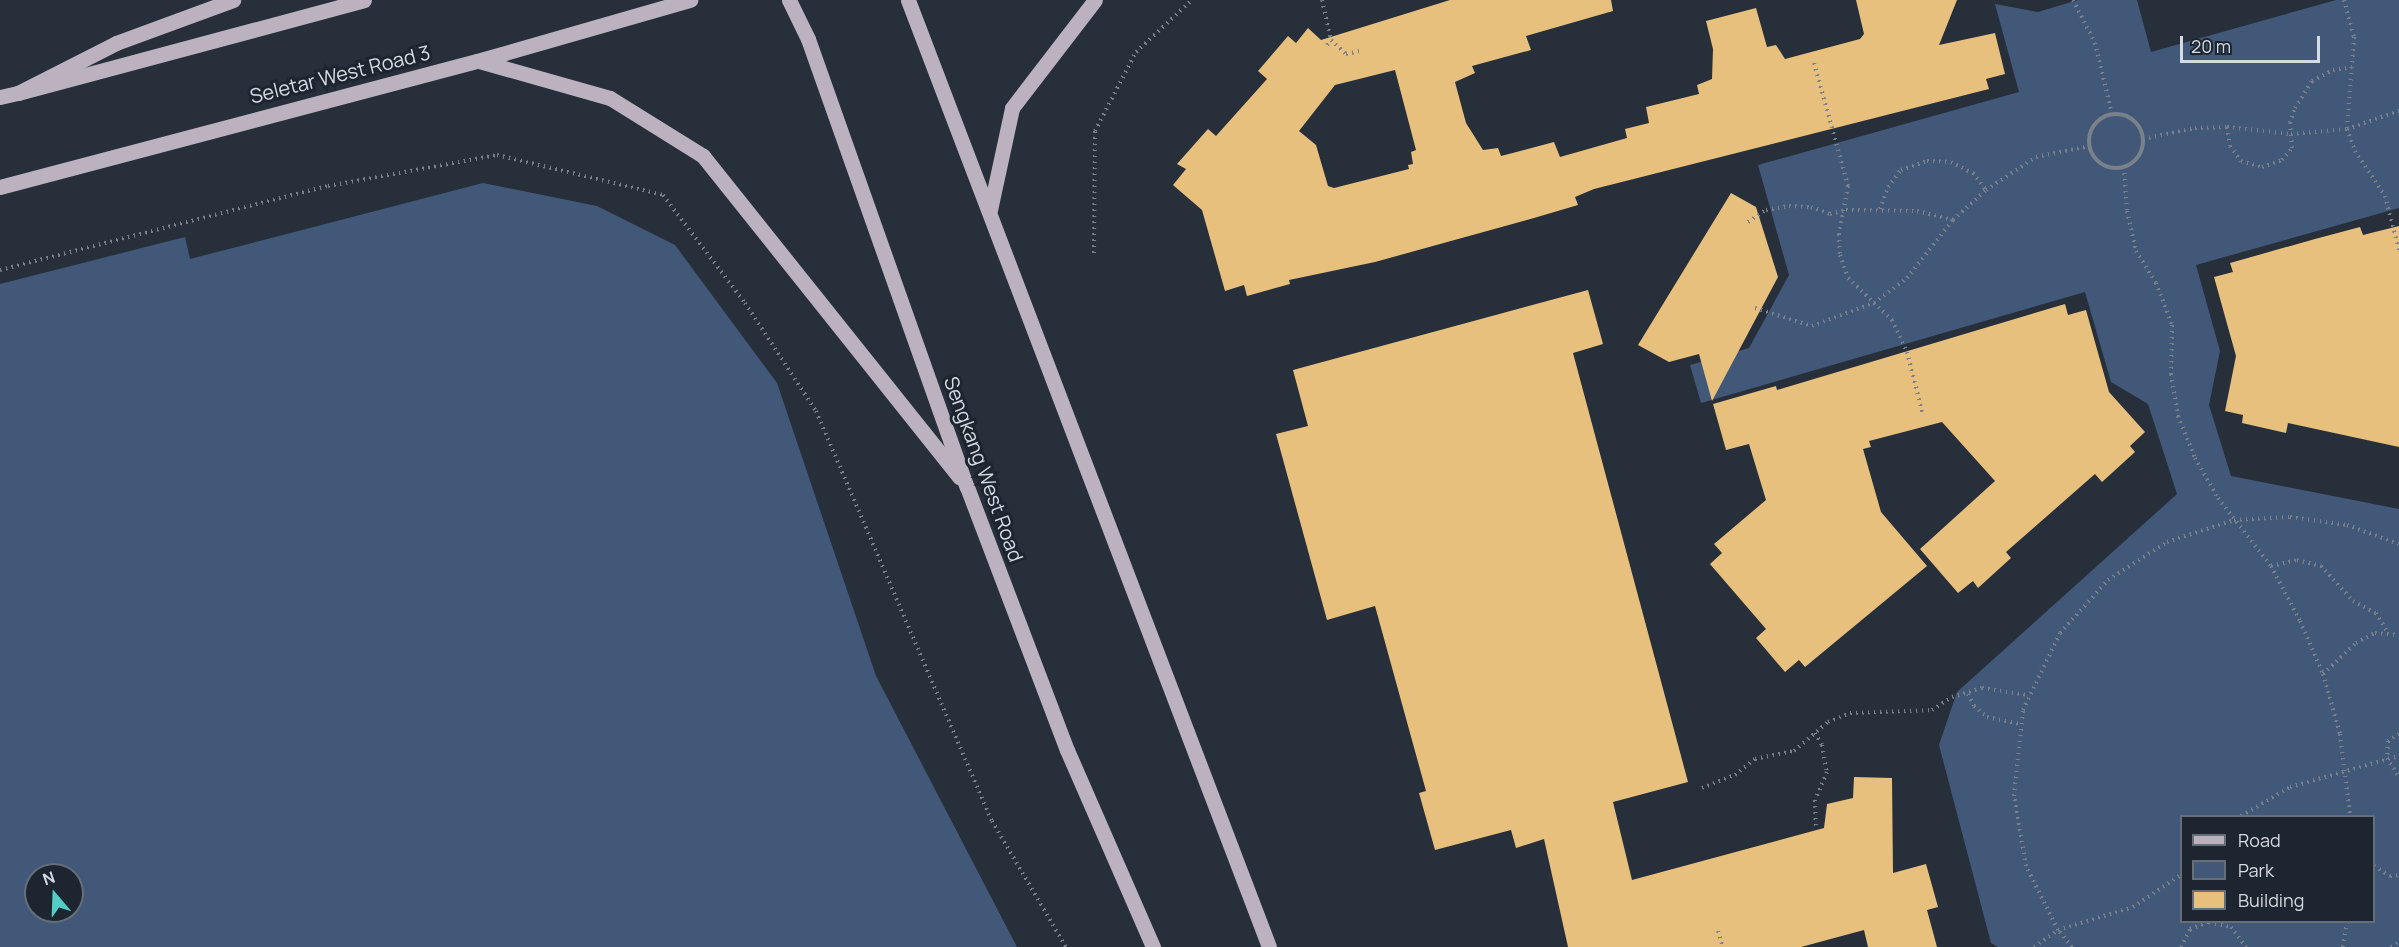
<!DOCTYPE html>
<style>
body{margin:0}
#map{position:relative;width:2399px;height:947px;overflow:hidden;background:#272f3b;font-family:Manrope,sans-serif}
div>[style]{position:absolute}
.green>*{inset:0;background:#425879}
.building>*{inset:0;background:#e8c07d}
.path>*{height:4px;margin-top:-2px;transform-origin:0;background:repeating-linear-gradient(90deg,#7a818b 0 1.5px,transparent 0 6px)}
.path>.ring{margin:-2px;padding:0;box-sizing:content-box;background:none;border:4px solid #7a818b;border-radius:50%}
.major>*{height:15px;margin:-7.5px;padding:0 7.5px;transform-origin:7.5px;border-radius:7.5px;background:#bcb2bf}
span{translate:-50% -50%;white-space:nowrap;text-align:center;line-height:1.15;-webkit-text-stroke:6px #1d2531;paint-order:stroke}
.street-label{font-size:20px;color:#d6dbe3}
.legend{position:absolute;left:2180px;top:815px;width:195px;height:108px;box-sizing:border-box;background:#1d2531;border:2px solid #676e78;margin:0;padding:8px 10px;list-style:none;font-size:18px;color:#d6dbe3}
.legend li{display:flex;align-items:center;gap:12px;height:30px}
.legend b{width:30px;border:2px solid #676e78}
.north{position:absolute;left:24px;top:863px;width:60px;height:60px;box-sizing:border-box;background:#1d2531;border:2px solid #676e78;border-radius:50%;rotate:341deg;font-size:16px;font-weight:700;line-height:24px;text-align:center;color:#d6dbe3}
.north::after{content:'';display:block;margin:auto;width:21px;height:27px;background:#54cdc7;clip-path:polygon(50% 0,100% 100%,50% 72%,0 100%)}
.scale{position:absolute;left:2180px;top:36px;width:140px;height:27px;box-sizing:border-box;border:3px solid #d6dbe3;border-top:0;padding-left:8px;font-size:18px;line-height:21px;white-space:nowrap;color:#d6dbe3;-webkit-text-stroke:4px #1d2531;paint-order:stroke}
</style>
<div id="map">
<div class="green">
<i style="clip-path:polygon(evenodd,2078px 0,2137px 0,2151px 52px,2336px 0,2399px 0,2399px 208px,2196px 265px,2220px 351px,2209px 405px,2231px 476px,2399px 509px,2399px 947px,1998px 947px,1991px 943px,1939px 745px,1957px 692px,2177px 494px,2148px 404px,2111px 382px,2085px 292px,1701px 403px,1690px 365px,1749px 348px,1789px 275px,1758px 165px,2019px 92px,1995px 4px,2038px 12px,2078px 0,2182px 816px,2374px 816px,2374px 922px,2182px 922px,2182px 816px)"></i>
<i style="clip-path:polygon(evenodd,483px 183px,597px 206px,675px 245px,777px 383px,876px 676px,1017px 947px,0 947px,0 284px,185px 237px,190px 259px,483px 183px,36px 875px,72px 875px,72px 911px,36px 911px,36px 875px)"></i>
</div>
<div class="building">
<i style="clip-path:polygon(evenodd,1450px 0,1611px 0,1613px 11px,1526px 36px,1531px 50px,1472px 66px,1475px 73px,1455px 82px,1466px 123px,1483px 150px,1498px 148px,1501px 156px,1554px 142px,1560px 157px,1627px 138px,1625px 129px,1649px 123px,1646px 107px,1699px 94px,1697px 85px,1712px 79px,1713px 49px,1706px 21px,1756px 8px,1767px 47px,1776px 45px,1785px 59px,1860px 39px,1864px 34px,1856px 0,1957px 0,1939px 45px,1995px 33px,2005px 74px,1986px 79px,1989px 89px,1594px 189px,1575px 197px,1578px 205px,1534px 218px,1375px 262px,1289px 280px,1290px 284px,1247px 296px,1244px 285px,1225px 291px,1202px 210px,1173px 185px,1186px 169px,1177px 164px,1208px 129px,1216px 136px,1267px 79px,1258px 71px,1288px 36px,1296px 43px,1308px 28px,1321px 40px,1450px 0,1395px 70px,1416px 150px,1411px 152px,1413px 164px,1408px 165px,1409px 169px,1334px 188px,1328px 186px,1316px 145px,1299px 131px,1335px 85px,1395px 70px)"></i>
<i style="clip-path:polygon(1731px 193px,1756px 207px,1778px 277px,1712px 401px,1699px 354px,1669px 362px,1638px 345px)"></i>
<i style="clip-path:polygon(2399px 226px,2399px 447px,2288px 423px,2286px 433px,2242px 423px,2243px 415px,2225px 411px,2236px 356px,2214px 277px,2233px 272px,2230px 263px,2315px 239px,2360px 227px,2363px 235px)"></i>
<i style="clip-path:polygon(1588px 290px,1603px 344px,1573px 353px,1688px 782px,1613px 802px,1632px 880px,1824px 828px,1827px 804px,1853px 798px,1854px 777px,1892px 778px,1893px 873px,1926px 864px,1938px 907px,1927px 910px,1937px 947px,1868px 947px,1864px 930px,1801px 947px,1568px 947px,1544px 839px,1516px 848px,1511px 830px,1435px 850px,1419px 793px,1426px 791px,1375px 606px,1327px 620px,1276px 434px,1308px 426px,1293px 370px)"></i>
<i style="clip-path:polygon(2065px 304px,2068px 315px,2086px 310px,2109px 392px,2145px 432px,2130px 446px,2135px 452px,2102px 482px,2095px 474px,2006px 552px,2011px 558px,1978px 588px,1973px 581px,1958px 593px,1920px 549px,1995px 481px,1942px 422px,1869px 441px,1871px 447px,1863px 449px,1881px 512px,1927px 566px,1805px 667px,1799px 660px,1785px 672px,1756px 638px,1766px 629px,1710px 564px,1722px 553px,1714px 544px,1766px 500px,1749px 444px,1726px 450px,1713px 404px,1776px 386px,1777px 390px)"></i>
</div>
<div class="path">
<i style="left:1322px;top:0;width:41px;rotate:77.3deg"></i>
<i style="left:1331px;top:40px;width:21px;rotate:43deg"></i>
<i style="left:1346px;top:54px;width:14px;rotate:-12deg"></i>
<i style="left:2073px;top:0;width:48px;rotate:62.9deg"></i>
<i style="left:2095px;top:43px;width:73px;rotate:76.5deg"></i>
<i style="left:2344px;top:0;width:38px;rotate:75deg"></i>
<i style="left:2354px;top:37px;width:92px;rotate:94.4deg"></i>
<i style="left:2347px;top:129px;width:23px;rotate:70deg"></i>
<i style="left:2355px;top:151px;width:54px;rotate:56.3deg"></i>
<i style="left:2385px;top:196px;width:56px;rotate:75.5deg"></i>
<i style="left:1327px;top:45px;width:6px;rotate:-51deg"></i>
<i style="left:1814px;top:63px;width:128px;rotate:74.5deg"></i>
<i style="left:1848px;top:186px;width:49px;rotate:100.6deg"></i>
<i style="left:1839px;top:234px;width:21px;rotate:87deg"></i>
<i style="left:1840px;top:255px;width:24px;rotate:71deg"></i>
<i style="left:1848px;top:278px;width:61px;rotate:43.7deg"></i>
<i style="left:1892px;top:320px;width:35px;rotate:65deg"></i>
<i style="left:1907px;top:352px;width:65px;rotate:75.7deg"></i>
<i class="ring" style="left:2089px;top:114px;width:50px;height:50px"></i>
<i style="left:2227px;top:127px;width:19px;rotate:81deg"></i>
<i style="left:2230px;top:146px;width:19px;rotate:54deg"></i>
<i style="left:2241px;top:161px;width:22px;rotate:16deg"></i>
<i style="left:2262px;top:167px;width:21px;rotate:-19deg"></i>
<i style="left:2282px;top:160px;width:16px;rotate:-50deg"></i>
<i style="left:2292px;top:148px;width:25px;rotate:-95deg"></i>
<i style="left:2290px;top:123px;width:16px;rotate:-72deg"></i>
<i style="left:2295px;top:108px;width:32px;rotate:-58deg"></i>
<i style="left:2312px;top:81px;width:24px;rotate:-28deg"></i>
<i style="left:2333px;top:70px;width:21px;rotate:-8deg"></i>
<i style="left:2143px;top:139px;width:53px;rotate:-11.9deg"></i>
<i style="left:2195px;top:128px;width:32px;rotate:-2deg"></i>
<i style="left:2227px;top:127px;width:64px;rotate:6.2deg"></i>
<i style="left:2291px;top:134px;width:56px;rotate:-5.1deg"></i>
<i style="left:2347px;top:129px;width:55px;rotate:-19.1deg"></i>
<i style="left:2124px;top:167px;width:44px;rotate:86.1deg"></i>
<i style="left:2127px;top:211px;width:41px;rotate:77.3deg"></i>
<i style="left:2136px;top:251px;width:38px;rotate:58deg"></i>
<i style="left:2156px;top:283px;width:45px;rotate:69.1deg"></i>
<i style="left:2172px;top:325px;width:49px;rotate:91.2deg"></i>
<i style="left:2171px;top:374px;width:43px;rotate:80.5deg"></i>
<i style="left:2178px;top:416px;width:45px;rotate:68deg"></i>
<i style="left:2195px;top:458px;width:46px;rotate:60.1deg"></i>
<i style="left:2218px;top:498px;width:86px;rotate:52.1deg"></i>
<i style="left:2271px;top:566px;width:62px;rotate:62.2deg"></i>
<i style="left:2300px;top:621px;width:58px;rotate:66.5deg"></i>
<i style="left:2323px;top:674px;width:62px;rotate:74.2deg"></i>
<i style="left:2340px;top:734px;width:83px;rotate:83deg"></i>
<i style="left:1880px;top:209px;width:23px;rotate:-70deg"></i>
<i style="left:1888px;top:187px;width:21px;rotate:-53deg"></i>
<i style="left:1901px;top:170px;width:28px;rotate:-19deg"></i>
<i style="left:1927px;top:161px;width:24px;rotate:2deg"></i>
<i style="left:1951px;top:162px;width:25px;rotate:27deg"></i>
<i style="left:1973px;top:173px;width:21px;rotate:53deg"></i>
<i style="left:1748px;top:222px;width:22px;rotate:-34deg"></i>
<i style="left:1766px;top:210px;width:23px;rotate:-10deg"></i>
<i style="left:1789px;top:206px;width:22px;rotate:3deg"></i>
<i style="left:1811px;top:207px;width:20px;rotate:20deg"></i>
<i style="left:1830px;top:214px;width:16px;rotate:-14deg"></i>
<i style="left:1846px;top:210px;width:71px;rotate:0.8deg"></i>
<i style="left:1917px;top:211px;width:37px;rotate:14deg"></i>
<i style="left:1094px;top:253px;width:122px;rotate:-89.5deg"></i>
<i style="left:1095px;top:131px;width:89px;rotate:-62.6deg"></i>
<i style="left:1136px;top:52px;width:76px;rotate:-42.9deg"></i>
<i style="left:0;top:270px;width:339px;rotate:-14.4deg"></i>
<i style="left:328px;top:186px;width:172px;rotate:-10.4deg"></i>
<i style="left:497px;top:155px;width:171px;rotate:13.5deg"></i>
<i style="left:663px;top:195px;width:136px;rotate:52.8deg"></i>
<i style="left:745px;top:303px;width:129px;rotate:56.7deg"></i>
<i style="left:816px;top:411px;width:446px;rotate:66.8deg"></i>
<i style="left:992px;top:821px;width:146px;rotate:59.6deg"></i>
<i style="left:1755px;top:308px;width:60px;rotate:17.5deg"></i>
<i style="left:1812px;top:326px;width:66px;rotate:-20.4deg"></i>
<i style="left:1874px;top:303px;width:41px;rotate:-37.1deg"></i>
<i style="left:1907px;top:278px;width:74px;rotate:-51.6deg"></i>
<i style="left:1953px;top:220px;width:45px;rotate:-42.3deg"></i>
<i style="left:1986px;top:190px;width:60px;rotate:-33.4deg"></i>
<i style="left:2036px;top:157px;width:55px;rotate:-11.5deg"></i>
<i style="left:2271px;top:566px;width:27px;rotate:-13deg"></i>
<i style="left:2297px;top:560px;width:25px;rotate:14deg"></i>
<i style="left:2321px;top:566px;width:47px;rotate:47.6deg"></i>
<i style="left:2353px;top:601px;width:26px;rotate:28deg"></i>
<i style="left:2376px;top:613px;width:21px;rotate:59deg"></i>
<i style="left:2323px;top:674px;width:45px;rotate:-43.2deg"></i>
<i style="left:2356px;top:643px;width:21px;rotate:-28deg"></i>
<i style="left:2375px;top:633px;width:24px;rotate:5deg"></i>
<i style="left:1968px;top:694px;width:13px;rotate:63deg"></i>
<i style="left:1974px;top:706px;width:17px;rotate:40deg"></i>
<i style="left:1987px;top:717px;width:33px;rotate:12deg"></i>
<i style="left:1815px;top:733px;width:14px;rotate:60deg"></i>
<i style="left:1822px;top:745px;width:27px;rotate:80deg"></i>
<i style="left:1827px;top:772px;width:30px;rotate:113deg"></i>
<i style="left:1815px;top:800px;width:30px;rotate:88deg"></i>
<i style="left:2399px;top:734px;width:13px;rotate:148deg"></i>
<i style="left:2388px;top:741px;width:17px;rotate:93deg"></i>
<i style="left:2387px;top:758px;width:22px;rotate:58deg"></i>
<i style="left:1702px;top:788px;width:35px;rotate:-22deg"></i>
<i style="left:1735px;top:775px;width:26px;rotate:-39deg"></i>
<i style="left:1755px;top:759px;width:40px;rotate:-12deg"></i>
<i style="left:1794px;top:751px;width:45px;rotate:-40.5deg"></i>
<i style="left:1828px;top:722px;width:24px;rotate:-22deg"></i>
<i style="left:1850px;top:713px;width:82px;rotate:-2.1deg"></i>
<i style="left:1932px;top:710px;width:24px;rotate:-33deg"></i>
<i style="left:1952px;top:697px;width:31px;rotate:-17deg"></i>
<i style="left:1982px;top:688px;width:47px;rotate:8.7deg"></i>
<i style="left:2241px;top:816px;width:57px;rotate:-30.6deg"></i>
<i style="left:2290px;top:787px;width:113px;rotate:-15.9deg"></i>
<i style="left:2374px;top:866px;width:19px;rotate:32deg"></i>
<i style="left:2390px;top:876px;width:9px;rotate:-6deg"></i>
<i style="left:1718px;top:931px;width:17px;rotate:73deg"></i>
<i style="left:2034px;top:947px;width:29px;rotate:-35deg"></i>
<i style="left:2058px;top:930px;width:78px;rotate:-17deg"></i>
<i style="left:2133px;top:907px;width:59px;rotate:-34deg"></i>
<i style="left:2072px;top:947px;width:22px;rotate:-129deg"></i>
<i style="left:2058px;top:930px;width:72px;rotate:-116.6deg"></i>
<i style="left:2026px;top:866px;width:71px;rotate:-99.7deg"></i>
<i style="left:2014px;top:796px;width:86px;rotate:-84deg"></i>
<i style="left:2023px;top:710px;width:85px;rotate:-64.3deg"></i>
<i style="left:2060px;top:633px;width:72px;rotate:-47.8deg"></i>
<i style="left:2108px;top:580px;width:70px;rotate:-32.8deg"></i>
<i style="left:2167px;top:542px;width:71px;rotate:-18.2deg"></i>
<i style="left:2234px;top:520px;width:56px;rotate:-3.1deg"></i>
<i style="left:2290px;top:517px;width:58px;rotate:8deg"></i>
<i style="left:2347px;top:525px;width:55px;rotate:20.1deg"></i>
<i style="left:2181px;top:947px;width:20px;rotate:-63deg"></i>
<i style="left:2190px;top:929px;width:20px;rotate:-20deg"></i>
<i style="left:2209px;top:922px;width:23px;rotate:13deg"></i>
<i style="left:2231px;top:927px;width:25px;rotate:53deg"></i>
<i style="left:2343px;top:947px;width:25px;rotate:-81deg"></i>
<i style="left:2391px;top:947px;width:9px;rotate:-32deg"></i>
</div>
<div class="major">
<i style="left:789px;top:0;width:43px;rotate:64deg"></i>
<i style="left:808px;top:39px;width:475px;rotate:70.5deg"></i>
<i style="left:967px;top:487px;width:281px;rotate:69.2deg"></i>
<i style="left:1067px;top:750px;width:215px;rotate:66.4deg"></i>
<i style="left:908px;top:0;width:1013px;rotate:69.13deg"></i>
<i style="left:479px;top:61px;width:136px;rotate:15.8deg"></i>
<i style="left:610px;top:98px;width:110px;rotate:31.9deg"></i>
<i style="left:703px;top:156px;width:411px;rotate:51.4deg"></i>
<i style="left:18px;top:93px;width:358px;rotate:-15deg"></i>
<i style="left:0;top:97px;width:18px;rotate:-13deg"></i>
<i style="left:18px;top:93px;width:110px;rotate:-27deg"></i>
<i style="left:116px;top:43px;width:125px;rotate:-20.2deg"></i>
<i style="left:0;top:187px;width:493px;rotate:-14.8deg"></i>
<i style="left:477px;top:61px;width:222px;rotate:-16deg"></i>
<i style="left:990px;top:210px;width:104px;rotate:-77.8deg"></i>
<i style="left:1012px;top:108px;width:136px;rotate:-52.5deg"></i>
</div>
<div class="street-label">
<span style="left:340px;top:74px;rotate:-14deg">Seletar West Road 3</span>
<span style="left:984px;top:469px;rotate:70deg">Sengkang West Road</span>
</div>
<ul class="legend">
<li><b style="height:8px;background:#bcb2bf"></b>Road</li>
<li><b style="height:16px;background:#425879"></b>Park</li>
<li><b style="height:16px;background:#e8c07d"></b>Building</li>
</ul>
<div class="north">N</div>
<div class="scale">20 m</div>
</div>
